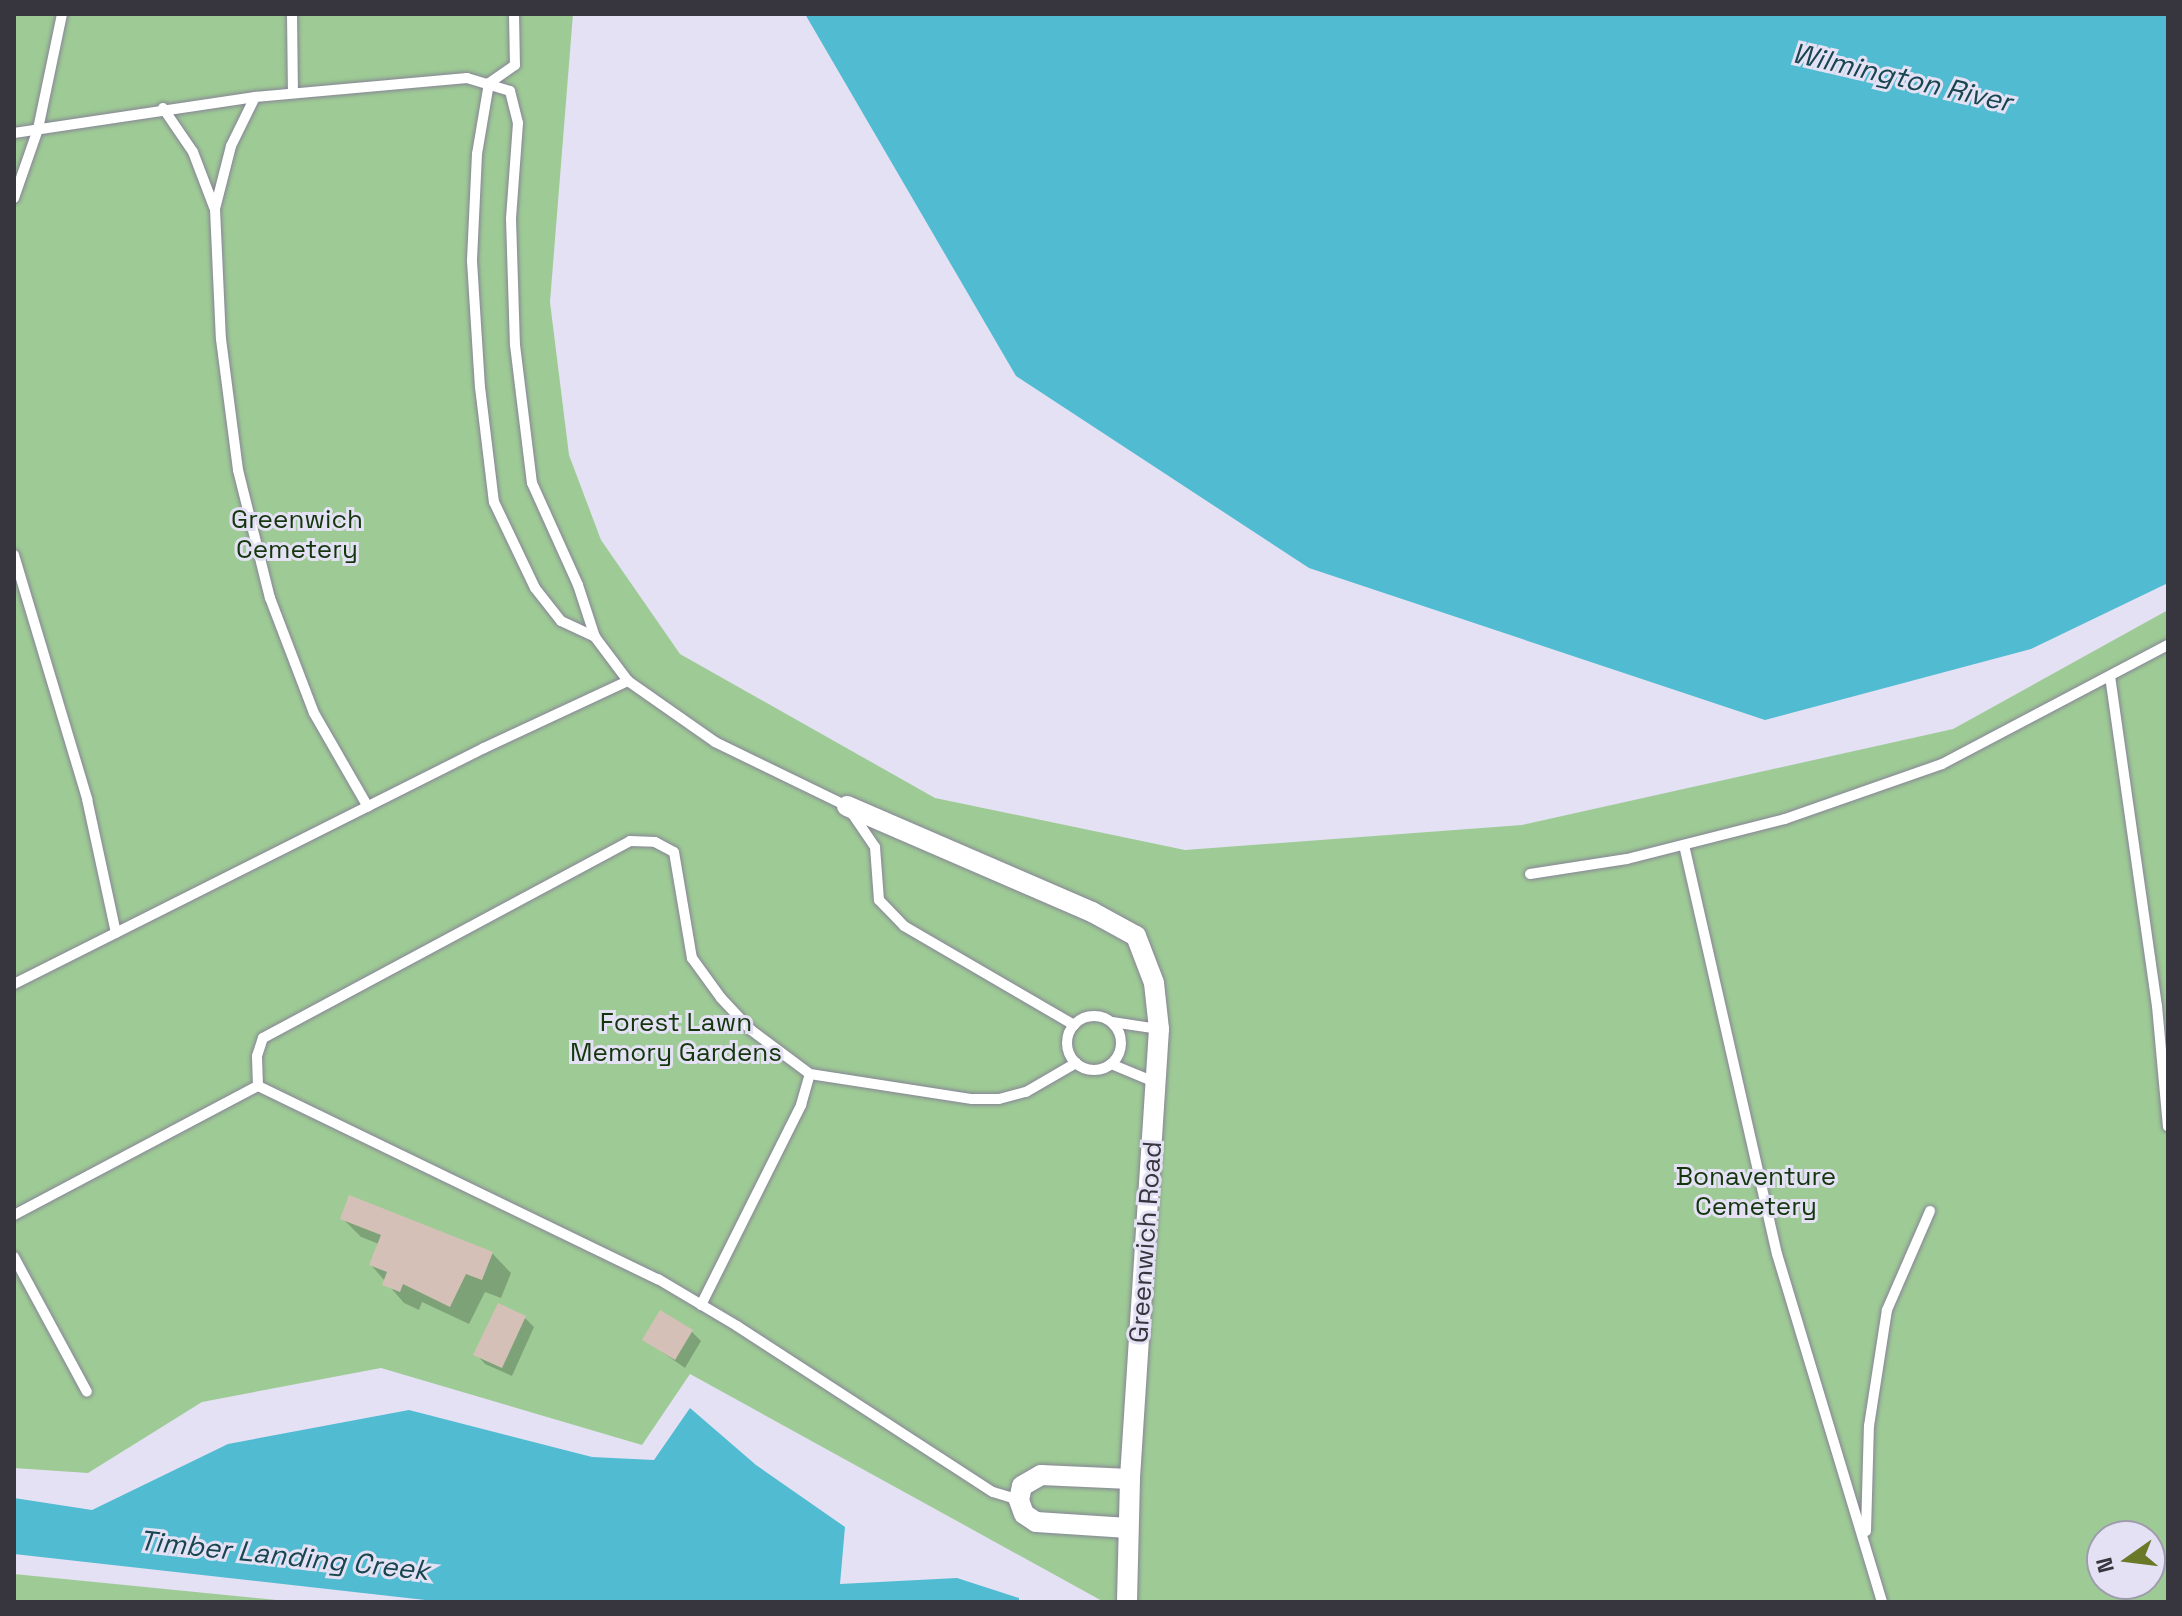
<!DOCTYPE html>
<style>
body{margin:0}
#map{position:relative;width:2182px;height:1616px;overflow:hidden;background:#e4e1f5;font-family:"Space Grotesk",sans-serif}
div>[style]{position:absolute}
.green>*{inset:0;background:#9ecb95}
.water>*{inset:0;background:#51bbd1}
.shadow>*{inset:0;background:#0003}
.building>*{inset:0;background:#d5c0b7}
.roads{filter:drop-shadow(0 0 2px #878496) drop-shadow(0 0 2px #878496)}
.lane>*{height:10px;margin:-5px;padding:0 5px;transform-origin:5px;border-radius:5px;background:#fff}
.lane>.ring{margin:-5px;padding:0;box-sizing:content-box;background:none;border:10px solid #fff;border-radius:50%}
.street>*{height:20px;margin:-10px;padding:0 10px;transform-origin:10px;border-radius:10px;background:#fff}
span{translate:-50% -50%;white-space:nowrap;text-align:center;line-height:1.15;-webkit-text-stroke:6px #e4e1f5;paint-order:stroke}
.park-label{font-size:26px;color:#14360d}
.street-label{font-size:26px;color:#37363e}
.water-label{font-size:28px;color:#174650;font-style:italic}
.frame{position:absolute;inset:0;border:16px solid #37363e;pointer-events:none}
.north{position:absolute;left:2086px;top:1520px;width:80px;height:80px;box-sizing:border-box;background:#e4e1f5;border:2px solid #9f9dac;border-radius:50%;rotate:256deg;font-size:22px;font-weight:700;line-height:32px;text-align:center;color:#37363e}
.north::after{content:'';display:block;margin:auto;width:28px;height:36px;background:#6a7927;clip-path:polygon(50% 0,100% 100%,50% 72%,0 100%)}
</style>
<div id="map">
<div class="green">
<i style="clip-path:polygon(evenodd,14px 14px,573px 14px,550px 302px,569px 455px,601px 540px,680px 654px,935px 798px,1185px 850px,1522px 825px,1953px 729px,2168px 610px,2168px 1602px,1104px 1602px,690px 1374px,642px 1445px,381px 1368px,202px 1402px,88px 1473px,14px 1468px,14px 14px,2102px 1536px,2150px 1536px,2150px 1584px,2102px 1584px,2102px 1536px)"></i>
<i style="clip-path:polygon(14px 1574px,297px 1602px,14px 1602px)"></i>
</div>
<div class="water">
<i style="clip-path:polygon(805px 14px,2168px 14px,2168px 583px,2031px 649px,1765px 720px,1309px 568px,1016px 376px)"></i>
<i style="clip-path:polygon(690px 1408px,756px 1465px,845px 1527px,840px 1584px,957px 1578px,1019px 1598px,1019px 1602px,443px 1602px,14px 1554px,14px 1498px,92px 1510px,228px 1444px,409px 1410px,592px 1457px,654px 1460px)"></i>
</div>
<div class="shadow">
<i style="clip-path:polygon(342px 1218px,492px 1253px,511px 1273px,501px 1298px,485px 1292px,469px 1324px,422px 1302px,419px 1310px,404px 1303px,371px 1265px,379px 1244px,361px 1237px)"></i>
<i style="clip-path:polygon(525px 1318px,534px 1327px,512px 1376px,485px 1364px,476px 1354px)"></i>
<i style="clip-path:polygon(692px 1332px,701px 1341px,685px 1368px,645px 1340px)"></i>
</div>
<div class="building">
<i style="clip-path:polygon(349px 1195px,493px 1252px,482px 1280px,466px 1274px,450px 1307px,403px 1284px,400px 1292px,382px 1285px,387px 1272px,369px 1265px,381px 1235px,340px 1219px)"></i>
<i style="clip-path:polygon(498px 1303px,526px 1316px,502px 1368px,473px 1355px)"></i>
<i style="clip-path:polygon(660px 1310px,693px 1330px,675px 1360px,642px 1340px)"></i>
</div>
<div class="roads">
<div class="lane">
<i style="left:292px;top:14px;width:79px;rotate:89.3deg"></i>
<i style="left:514px;top:14px;width:51px;rotate:88.9deg"></i>
<i style="left:515px;top:65px;width:32px;rotate:145deg"></i>
<i style="left:489px;top:83px;width:72px;rotate:99.6deg"></i>
<i style="left:477px;top:154px;width:107px;rotate:92.7deg"></i>
<i style="left:472px;top:261px;width:126px;rotate:86.4deg"></i>
<i style="left:480px;top:387px;width:116px;rotate:83.1deg"></i>
<i style="left:494px;top:502px;width:95px;rotate:64.5deg"></i>
<i style="left:535px;top:588px;width:42px;rotate:51.8deg"></i>
<i style="left:561px;top:621px;width:38px;rotate:25deg"></i>
<i style="left:255px;top:97px;width:55px;rotate:116.1deg"></i>
<i style="left:231px;top:146px;width:65px;rotate:104.3deg"></i>
<i style="left:215px;top:209px;width:130px;rotate:87.4deg"></i>
<i style="left:221px;top:339px;width:132px;rotate:82.6deg"></i>
<i style="left:238px;top:470px;width:132px;rotate:76deg"></i>
<i style="left:270px;top:598px;width:123px;rotate:69.1deg"></i>
<i style="left:314px;top:713px;width:108px;rotate:60.1deg"></i>
<i style="left:163px;top:108px;width:53px;rotate:55.7deg"></i>
<i style="left:193px;top:152px;width:59px;rotate:69.1deg"></i>
<i style="left:14px;top:133px;width:244px;rotate:-8.5deg"></i>
<i style="left:255px;top:97px;width:213px;rotate:-5.1deg"></i>
<i style="left:467px;top:78px;width:45px;rotate:16.8deg"></i>
<i style="left:510px;top:91px;width:33px;rotate:76deg"></i>
<i style="left:518px;top:123px;width:96px;rotate:94.2deg"></i>
<i style="left:511px;top:219px;width:126px;rotate:88.2deg"></i>
<i style="left:515px;top:345px;width:139px;rotate:83deg"></i>
<i style="left:532px;top:483px;width:112px;rotate:65.7deg"></i>
<i style="left:578px;top:585px;width:55px;rotate:71.9deg"></i>
<i style="left:595px;top:637px;width:55px;rotate:53.1deg"></i>
<i style="left:628px;top:681px;width:106px;rotate:35deg"></i>
<i style="left:715px;top:742px;width:147px;rotate:25.9deg"></i>
<i style="left:847px;top:806px;width:50px;rotate:55.7deg"></i>
<i style="left:875px;top:847px;width:53px;rotate:85.7deg"></i>
<i style="left:879px;top:900px;width:36px;rotate:46deg"></i>
<i style="left:904px;top:926px;width:197px;rotate:30.2deg"></i>
<i style="left:14px;top:198px;width:73px;rotate:-70.8deg"></i>
<i style="left:38px;top:129px;width:117px;rotate:-78.2deg"></i>
<i style="left:14px;top:555px;width:255px;rotate:73.3deg"></i>
<i style="left:87px;top:799px;width:137px;rotate:77.8deg"></i>
<i style="left:2110px;top:676px;width:333px;rotate:81.9deg"></i>
<i style="left:2157px;top:1006px;width:121px;rotate:84.8deg"></i>
<i style="left:1684px;top:845px;width:419px;rotate:77.2deg"></i>
<i style="left:1777px;top:1254px;width:363px;rotate:73.2deg"></i>
<i style="left:1530px;top:874px;width:98px;rotate:-8.8deg"></i>
<i style="left:1627px;top:859px;width:163px;rotate:-14.2deg"></i>
<i style="left:1785px;top:819px;width:166px;rotate:-19.3deg"></i>
<i style="left:1942px;top:764px;width:255px;rotate:-27.8deg"></i>
<i style="left:14px;top:984px;width:526px;rotate:-26.66deg"></i>
<i style="left:484px;top:748px;width:159px;rotate:-25deg"></i>
<i class="ring" style="left:1067px;top:1016px;width:44px;height:44px"></i>
<i style="left:1112px;top:1022px;width:48px;rotate:8.5deg"></i>
<i style="left:1111px;top:1064px;width:50px;rotate:22.4deg"></i>
<i style="left:258px;top:1086px;width:30px;rotate:-92deg"></i>
<i style="left:257px;top:1056px;width:19px;rotate:-72deg"></i>
<i style="left:263px;top:1038px;width:417px;rotate:-28.2deg"></i>
<i style="left:630px;top:841px;width:25px;rotate:2deg"></i>
<i style="left:655px;top:842px;width:21px;rotate:28deg"></i>
<i style="left:674px;top:852px;width:108px;rotate:80.4deg"></i>
<i style="left:692px;top:958px;width:49px;rotate:54.1deg"></i>
<i style="left:721px;top:998px;width:44px;rotate:46.8deg"></i>
<i style="left:751px;top:1030px;width:74px;rotate:36.7deg"></i>
<i style="left:810px;top:1074px;width:164px;rotate:8.8deg"></i>
<i style="left:972px;top:1099px;width:27px"></i>
<i style="left:999px;top:1099px;width:28px;rotate:-15deg"></i>
<i style="left:1026px;top:1092px;width:58px;rotate:-30.1deg"></i>
<i style="left:14px;top:1215px;width:276px;rotate:-27.9deg"></i>
<i style="left:258px;top:1086px;width:444px;rotate:25.8deg"></i>
<i style="left:658px;top:1279px;width:92px;rotate:30.7deg"></i>
<i style="left:737px;top:1326px;width:305px;rotate:33deg"></i>
<i style="left:993px;top:1492px;width:27px;rotate:17deg"></i>
<i style="left:14px;top:1257px;width:153px;rotate:61.6deg"></i>
<i style="left:701px;top:1305px;width:224px;rotate:-63.4deg"></i>
<i style="left:801px;top:1105px;width:32px;rotate:-74deg"></i>
<i style="left:1866px;top:1531px;width:105px;rotate:-88.4deg"></i>
<i style="left:1869px;top:1426px;width:117px;rotate:-81.2deg"></i>
<i style="left:1887px;top:1310px;width:108px;rotate:-66.5deg"></i>
</div>
<div class="street">
<i style="left:847px;top:806px;width:267px;rotate:23.4deg"></i>
<i style="left:1092px;top:912px;width:50px;rotate:28.6deg"></i>
<i style="left:1136px;top:936px;width:50px;rotate:69deg"></i>
<i style="left:1154px;top:983px;width:46px;rotate:83.8deg"></i>
<i style="left:1159px;top:1029px;width:451px;rotate:93.7deg"></i>
<i style="left:1130px;top:1479px;width:123px;rotate:91.4deg"></i>
<i style="left:1128px;top:1528px;width:92px;rotate:-176.3deg"></i>
<i style="left:1036px;top:1522px;width:14px;rotate:-146deg"></i>
<i style="left:1024px;top:1514px;width:15px;rotate:-110deg"></i>
<i style="left:1019px;top:1500px;width:14px;rotate:-78deg"></i>
<i style="left:1022px;top:1486px;width:22px;rotate:-30deg"></i>
<i style="left:1041px;top:1475px;width:89px;rotate:2.6deg"></i>
</div>
</div>
<div class="park-label">
<span style="left:297px;top:535px">Greenwich<br>Cemetery</span>
<span style="left:676px;top:1038px">Forest Lawn<br>Memory Gardens</span>
<span style="left:1756px;top:1192px">Bonaventure<br>Cemetery</span>
</div>
<div class="street-label">
<span style="left:1146px;top:1242px;rotate:-86deg">Greenwich Road</span>
</div>
<div class="water-label">
<span style="left:1902px;top:77px;rotate:13deg">Wilmington River</span>
<span style="left:284px;top:1555px;rotate:6deg">Timber Landing Creek</span>
</div>
<div class="frame"></div>
<div class="north">N</div>
</div>
